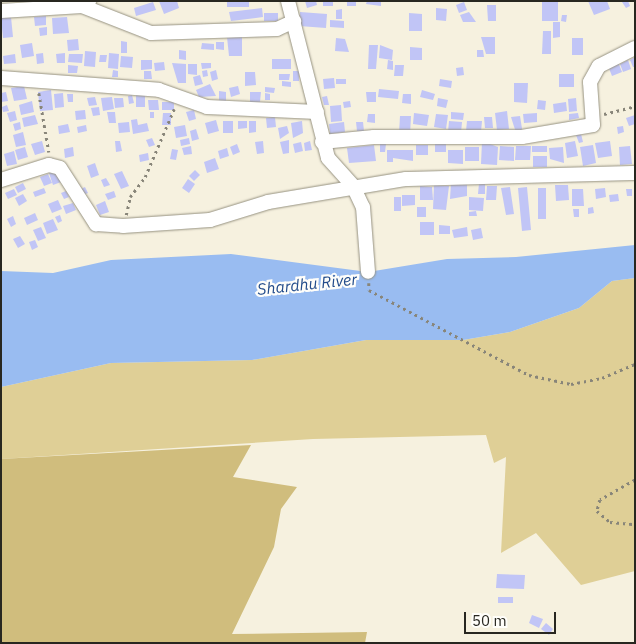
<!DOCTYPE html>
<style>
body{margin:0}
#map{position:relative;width:636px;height:644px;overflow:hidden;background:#f6f1df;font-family:"IBM Plex Sans",sans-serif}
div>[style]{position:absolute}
.green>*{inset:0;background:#dfcf96}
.forest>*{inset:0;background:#d0bd7d}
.water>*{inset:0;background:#99bcf1}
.building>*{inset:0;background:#c1c5f6}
.path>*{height:2.5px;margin-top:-1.25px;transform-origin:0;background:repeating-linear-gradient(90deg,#888579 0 2.5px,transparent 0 6.5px)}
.roads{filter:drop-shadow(0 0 1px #969281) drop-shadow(0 0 1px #969281)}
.minor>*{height:14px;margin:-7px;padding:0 7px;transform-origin:7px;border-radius:7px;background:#fff}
span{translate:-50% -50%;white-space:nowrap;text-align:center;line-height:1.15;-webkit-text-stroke:4.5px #fffefa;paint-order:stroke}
.water-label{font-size:16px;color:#234c8b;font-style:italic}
.frame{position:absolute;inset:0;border:2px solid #282720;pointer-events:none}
.scale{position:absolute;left:464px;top:612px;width:92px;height:22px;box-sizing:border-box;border:2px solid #282720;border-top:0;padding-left:6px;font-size:15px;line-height:18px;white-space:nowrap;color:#282720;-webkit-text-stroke:4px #fffefa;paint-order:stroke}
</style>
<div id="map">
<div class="green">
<i style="clip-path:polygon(635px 278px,635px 571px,581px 585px,536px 533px,501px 553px,506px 457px,494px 463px,486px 435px,313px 439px,1px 459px,1px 387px,111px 363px,252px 360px,366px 340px,463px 340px,510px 332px,579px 308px,612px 281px)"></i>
</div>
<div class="forest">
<i style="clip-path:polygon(251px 445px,233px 477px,297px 487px,281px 509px,274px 547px,232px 634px,367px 632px,365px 643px,1px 643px,1px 459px)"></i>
</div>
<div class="water">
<i style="clip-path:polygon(635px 245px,635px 278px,612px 281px,579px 308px,510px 332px,463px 340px,366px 340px,252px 360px,111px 363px,1px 387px,1px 271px,53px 273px,111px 260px,231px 254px,368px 272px,447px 259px,516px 257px)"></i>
</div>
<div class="building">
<i style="clip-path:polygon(159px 1px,177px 1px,179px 8px,164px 14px)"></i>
<i style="clip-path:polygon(227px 1px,249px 1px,249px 7px,227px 7px)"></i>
<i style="clip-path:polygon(305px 1px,316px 1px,317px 5px,307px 8px)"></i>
<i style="clip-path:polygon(323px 1px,333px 1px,333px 6px,323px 6px)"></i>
<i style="clip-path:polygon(347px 1px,356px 1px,356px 6px,347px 6px)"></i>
<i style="clip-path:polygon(367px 1px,381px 1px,381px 6px,366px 4px)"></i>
<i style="clip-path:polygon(542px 1px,558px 1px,558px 21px,542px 21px)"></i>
<i style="clip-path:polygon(588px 1px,607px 1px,610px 9px,594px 15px)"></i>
<i style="clip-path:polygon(628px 1px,630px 6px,626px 8px,622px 2px)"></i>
<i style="clip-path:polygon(153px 2px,156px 10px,136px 16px,134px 8px)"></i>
<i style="clip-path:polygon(464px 2px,467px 10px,459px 13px,456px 5px)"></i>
<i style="clip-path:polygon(487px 5px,496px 5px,496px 21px,488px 21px)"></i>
<i style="clip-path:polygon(262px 8px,263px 17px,231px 21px,229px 12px)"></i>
<i style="clip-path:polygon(436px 8px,447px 9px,446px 21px,436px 20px)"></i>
<i style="clip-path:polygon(342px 9px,342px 19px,336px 19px,336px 10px)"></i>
<i style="clip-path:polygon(300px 12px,327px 14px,326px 28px,299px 26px)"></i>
<i style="clip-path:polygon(469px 12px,476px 22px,463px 22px,460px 15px)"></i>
<i style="clip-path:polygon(264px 13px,278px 13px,278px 21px,264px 21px)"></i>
<i style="clip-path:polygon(409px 13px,422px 14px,422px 31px,409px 31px)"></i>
<i style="clip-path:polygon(562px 15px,567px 15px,566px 22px,561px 21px)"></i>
<i style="clip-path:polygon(46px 16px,46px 25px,35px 26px,34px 17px)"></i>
<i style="clip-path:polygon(11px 17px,13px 37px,3px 38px,1px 18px)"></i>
<i style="clip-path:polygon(67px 17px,69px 33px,53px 34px,52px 18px)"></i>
<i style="clip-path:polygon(330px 20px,344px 21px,344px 28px,330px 27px)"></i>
<i style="clip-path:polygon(553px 22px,560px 22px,560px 37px,553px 38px)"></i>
<i style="clip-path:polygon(47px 27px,47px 35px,40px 36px,39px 28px)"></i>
<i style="clip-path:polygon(543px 31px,551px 31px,551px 54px,542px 54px)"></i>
<i style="clip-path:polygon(227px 37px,242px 37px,242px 56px,229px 56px)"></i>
<i style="clip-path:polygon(481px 37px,495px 37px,495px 54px,486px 54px)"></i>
<i style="clip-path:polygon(336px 38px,345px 39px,349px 52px,335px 51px)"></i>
<i style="clip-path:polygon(572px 38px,583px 38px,583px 55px,572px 55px)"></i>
<i style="clip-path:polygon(78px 39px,79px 50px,68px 51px,67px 40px)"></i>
<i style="clip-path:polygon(121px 41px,127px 42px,127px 53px,121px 53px)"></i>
<i style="clip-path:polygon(216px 42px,224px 42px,224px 50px,216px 49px)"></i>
<i style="clip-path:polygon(32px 43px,34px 56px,22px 58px,20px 45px)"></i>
<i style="clip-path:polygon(202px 43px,214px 44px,214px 50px,201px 49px)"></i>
<i style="clip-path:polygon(369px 45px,378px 45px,376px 69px,368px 69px)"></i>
<i style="clip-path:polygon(380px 45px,393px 50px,392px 60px,379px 58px)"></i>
<i style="clip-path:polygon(410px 47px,422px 48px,422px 60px,410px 60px)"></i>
<i style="clip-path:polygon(179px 50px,186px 51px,186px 60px,179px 59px)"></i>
<i style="clip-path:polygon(477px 50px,483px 50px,484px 57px,477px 57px)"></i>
<i style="clip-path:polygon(85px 51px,96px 52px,95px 67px,84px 66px)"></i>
<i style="clip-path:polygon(43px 53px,44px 63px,37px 64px,36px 54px)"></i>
<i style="clip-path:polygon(65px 53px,65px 63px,57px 63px,56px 54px)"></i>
<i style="clip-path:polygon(109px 53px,119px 54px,118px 69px,108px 68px)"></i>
<i style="clip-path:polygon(15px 54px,16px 63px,4px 64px,3px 56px)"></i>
<i style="clip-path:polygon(69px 54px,83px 54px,82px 63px,68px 62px)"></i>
<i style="clip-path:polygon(100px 55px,107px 55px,106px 62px,99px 62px)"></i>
<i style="clip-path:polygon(121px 56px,133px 57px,132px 68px,120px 67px)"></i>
<i style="clip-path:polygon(635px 57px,635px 67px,633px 67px,630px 60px)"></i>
<i style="clip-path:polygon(272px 59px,291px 59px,291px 69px,272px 69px)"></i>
<i style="clip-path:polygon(141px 60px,152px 60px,152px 69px,141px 70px)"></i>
<i style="clip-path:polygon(388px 60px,393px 61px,393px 70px,387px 69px)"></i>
<i style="clip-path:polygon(628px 60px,631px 69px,623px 72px,620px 64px)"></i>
<i style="clip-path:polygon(164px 62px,165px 70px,155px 71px,154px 63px)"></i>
<i style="clip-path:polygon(618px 62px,622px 72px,612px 76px,608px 66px)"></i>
<i style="clip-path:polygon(172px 63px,186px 64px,186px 83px,178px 83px)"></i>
<i style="clip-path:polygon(201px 63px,211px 63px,211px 68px,202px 69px)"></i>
<i style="clip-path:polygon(188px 64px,197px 64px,197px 75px,188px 74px)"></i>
<i style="clip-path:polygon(68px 65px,78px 66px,77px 73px,68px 73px)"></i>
<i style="clip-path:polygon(395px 65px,404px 65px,403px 76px,394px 76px)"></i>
<i style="clip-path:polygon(463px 67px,464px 75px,457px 76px,456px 68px)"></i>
<i style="clip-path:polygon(113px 70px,118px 71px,118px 77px,112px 77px)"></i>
<i style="clip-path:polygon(207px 70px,208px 76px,203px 77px,202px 71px)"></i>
<i style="clip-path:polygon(216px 70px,218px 79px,212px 81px,210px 72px)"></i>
<i style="clip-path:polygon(144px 71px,151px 71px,152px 79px,144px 79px)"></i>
<i style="clip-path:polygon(293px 71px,299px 71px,299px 81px,293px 81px)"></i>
<i style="clip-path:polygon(245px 72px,255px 72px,256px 85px,245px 86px)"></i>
<i style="clip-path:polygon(279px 74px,290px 74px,289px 80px,279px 80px)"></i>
<i style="clip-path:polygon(559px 74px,574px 74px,574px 87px,559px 87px)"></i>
<i style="clip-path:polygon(200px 75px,203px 84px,195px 86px,193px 77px)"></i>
<i style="clip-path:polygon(334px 78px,335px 88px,324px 89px,323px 79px)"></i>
<i style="clip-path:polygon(336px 79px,346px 79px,346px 84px,336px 84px)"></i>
<i style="clip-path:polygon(440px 79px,452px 81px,451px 88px,439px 86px)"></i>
<i style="clip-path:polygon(282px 81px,291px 82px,291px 87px,282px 86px)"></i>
<i style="clip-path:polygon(514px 83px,528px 83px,527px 103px,514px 102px)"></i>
<i style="clip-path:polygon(210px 84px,216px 96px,199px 97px,196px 90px)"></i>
<i style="clip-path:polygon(24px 86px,27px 99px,14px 101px,11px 88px)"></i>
<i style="clip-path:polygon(238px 86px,240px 94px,231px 97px,229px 88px)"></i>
<i style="clip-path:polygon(265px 87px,275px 88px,274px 93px,265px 92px)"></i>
<i style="clip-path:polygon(379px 89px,399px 91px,398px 99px,378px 97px)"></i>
<i style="clip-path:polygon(51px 90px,53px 110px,40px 111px,38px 92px)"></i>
<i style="clip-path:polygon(422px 90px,435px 94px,433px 100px,420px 97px)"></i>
<i style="clip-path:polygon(219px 91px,226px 92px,226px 101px,219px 101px)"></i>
<i style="clip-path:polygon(6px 92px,8px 101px,1px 102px,1px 93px)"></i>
<i style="clip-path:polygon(250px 92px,261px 92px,260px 102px,250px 102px)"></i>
<i style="clip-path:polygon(366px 92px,376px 92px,376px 102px,367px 102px)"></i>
<i style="clip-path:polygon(63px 93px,64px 107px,55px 108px,54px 94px)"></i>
<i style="clip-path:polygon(265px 93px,270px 94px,270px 100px,265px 100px)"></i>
<i style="clip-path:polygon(67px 94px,73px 94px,73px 102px,68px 102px)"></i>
<i style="clip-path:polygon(136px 94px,145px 94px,145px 107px,136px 107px)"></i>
<i style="clip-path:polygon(403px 94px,411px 94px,411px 104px,402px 103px)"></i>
<i style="clip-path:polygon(132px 95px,134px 103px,129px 104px,128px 96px)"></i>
<i style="clip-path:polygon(327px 96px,329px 105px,324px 105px,322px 97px)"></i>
<i style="clip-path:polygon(95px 97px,97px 105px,89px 106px,87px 98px)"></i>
<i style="clip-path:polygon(112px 97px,114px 109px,103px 111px,101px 98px)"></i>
<i style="clip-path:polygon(114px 98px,123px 98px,124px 107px,115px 108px)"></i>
<i style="clip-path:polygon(438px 98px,448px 100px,446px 108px,437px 106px)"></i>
<i style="clip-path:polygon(576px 98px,577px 111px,569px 112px,568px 99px)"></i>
<i style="clip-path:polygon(148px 100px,158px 100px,159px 110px,149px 110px)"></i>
<i style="clip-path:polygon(538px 100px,546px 101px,545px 110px,537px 109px)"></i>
<i style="clip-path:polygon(32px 101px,34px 112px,21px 115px,19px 105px)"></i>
<i style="clip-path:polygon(350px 101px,351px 107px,344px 108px,343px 102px)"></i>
<i style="clip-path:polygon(162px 102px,174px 102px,174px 110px,162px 110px)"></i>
<i style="clip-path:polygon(566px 102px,567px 111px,554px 113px,553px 104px)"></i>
<i style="clip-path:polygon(7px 105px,9px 111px,3px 112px,2px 107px)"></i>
<i style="clip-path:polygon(341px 105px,342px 121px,331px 122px,330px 106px)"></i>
<i style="clip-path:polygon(99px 107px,100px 115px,93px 116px,91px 108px)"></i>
<i style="clip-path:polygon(85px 110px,86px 119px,76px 120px,75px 111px)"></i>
<i style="clip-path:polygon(194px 110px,196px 119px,189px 121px,186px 112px)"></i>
<i style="clip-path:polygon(15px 111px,17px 120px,10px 122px,7px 113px)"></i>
<i style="clip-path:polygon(507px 111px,509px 129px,497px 130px,495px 113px)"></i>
<i style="clip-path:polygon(107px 112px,115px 112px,116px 123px,109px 123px)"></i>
<i style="clip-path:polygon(150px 112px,154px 112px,154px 118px,150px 118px)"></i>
<i style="clip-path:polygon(451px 112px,464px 113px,463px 120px,451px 119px)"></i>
<i style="clip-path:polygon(163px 113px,171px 113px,171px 125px,162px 125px)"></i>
<i style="clip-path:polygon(414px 113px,429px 115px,427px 126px,413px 124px)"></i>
<i style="clip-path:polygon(537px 113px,537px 122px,524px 123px,523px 114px)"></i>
<i style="clip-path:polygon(578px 113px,579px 118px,569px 120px,569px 114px)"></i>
<i style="clip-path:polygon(368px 114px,375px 114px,375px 123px,367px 122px)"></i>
<i style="clip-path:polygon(436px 114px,448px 115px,446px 129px,434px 127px)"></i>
<i style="clip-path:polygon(35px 115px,38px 124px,24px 127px,22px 118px)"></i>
<i style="clip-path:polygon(635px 115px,635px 124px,629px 126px,626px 118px)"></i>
<i style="clip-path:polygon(400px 116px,411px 116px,410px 135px,399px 134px)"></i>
<i style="clip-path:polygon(520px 116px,523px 135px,517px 136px,511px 117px)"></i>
<i style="clip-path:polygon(275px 117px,276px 127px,267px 128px,266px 118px)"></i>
<i style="clip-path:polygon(484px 117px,492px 117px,493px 128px,485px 128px)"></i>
<i style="clip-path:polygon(137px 119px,138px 125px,147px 123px,149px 131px,133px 134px,131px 120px)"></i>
<i style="clip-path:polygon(216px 120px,219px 131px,208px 134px,205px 123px)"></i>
<i style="clip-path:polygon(223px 121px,233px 121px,233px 133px,223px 133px)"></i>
<i style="clip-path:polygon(238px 121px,247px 121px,247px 128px,238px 129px)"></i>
<i style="clip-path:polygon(249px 121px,256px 121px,256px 132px,249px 133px)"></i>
<i style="clip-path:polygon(302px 121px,303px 133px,293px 138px,291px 123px)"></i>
<i style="clip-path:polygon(449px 121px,462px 122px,461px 133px,448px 132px)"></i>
<i style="clip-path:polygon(467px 121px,482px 121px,481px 132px,466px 131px)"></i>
<i style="clip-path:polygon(20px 122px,21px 129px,15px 131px,13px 124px)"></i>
<i style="clip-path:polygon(129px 122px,130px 132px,119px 133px,118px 123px)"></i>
<i style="clip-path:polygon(344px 122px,345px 132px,330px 134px,329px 124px)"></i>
<i style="clip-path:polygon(356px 122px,363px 122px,364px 131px,357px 131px)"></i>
<i style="clip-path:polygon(68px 124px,70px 132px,59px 134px,58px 126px)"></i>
<i style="clip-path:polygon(86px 125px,87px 131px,78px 133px,77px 127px)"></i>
<i style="clip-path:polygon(185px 125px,187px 136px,176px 138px,174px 127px)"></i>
<i style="clip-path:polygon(287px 126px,289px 133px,280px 139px,278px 128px)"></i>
<i style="clip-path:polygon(623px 126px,624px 132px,618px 134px,617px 127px)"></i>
<i style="clip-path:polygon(196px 129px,199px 139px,192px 141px,190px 131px)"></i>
<i style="clip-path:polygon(23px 132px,26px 145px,16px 147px,13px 135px)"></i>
<i style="clip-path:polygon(581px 134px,583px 142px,579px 143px,576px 135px)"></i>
<i style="clip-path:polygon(152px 138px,155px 145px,149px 147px,146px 140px)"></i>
<i style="clip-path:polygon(189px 138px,190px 144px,181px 146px,180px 140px)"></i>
<i style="clip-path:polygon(289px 140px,289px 153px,283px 154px,280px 142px)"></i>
<i style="clip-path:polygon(42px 141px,45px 152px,35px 155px,31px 144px)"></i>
<i style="clip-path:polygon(115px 141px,120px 141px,122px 151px,116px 152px)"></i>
<i style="clip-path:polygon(263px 141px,264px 153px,257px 154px,255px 142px)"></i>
<i style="clip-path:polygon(310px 141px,312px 150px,305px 151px,304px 143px)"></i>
<i style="clip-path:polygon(482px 141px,498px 147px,497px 165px,481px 164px)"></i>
<i style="clip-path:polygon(575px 141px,578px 156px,567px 158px,565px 143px)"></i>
<i style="clip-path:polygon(610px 141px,612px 156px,598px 158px,595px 143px)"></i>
<i style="clip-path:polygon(301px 142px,303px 151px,295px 153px,293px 144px)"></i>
<i style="clip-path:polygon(237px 144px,240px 152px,233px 155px,230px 147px)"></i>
<i style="clip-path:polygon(380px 144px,386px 144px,385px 152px,380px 152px)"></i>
<i style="clip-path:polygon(435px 144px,446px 144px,446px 152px,435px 152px)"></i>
<i style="clip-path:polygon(374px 145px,376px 161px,349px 163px,347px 148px)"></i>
<i style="clip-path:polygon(416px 145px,428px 145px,428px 155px,416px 155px)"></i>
<i style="clip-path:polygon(593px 145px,596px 163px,583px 166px,580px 147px)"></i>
<i style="clip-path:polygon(191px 146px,192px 154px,184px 155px,182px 148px)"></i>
<i style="clip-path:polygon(500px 146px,514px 147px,514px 161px,499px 160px)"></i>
<i style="clip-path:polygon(516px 146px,531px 146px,530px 160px,515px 160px)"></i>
<i style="clip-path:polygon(532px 146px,547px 146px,547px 152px,532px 152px)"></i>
<i style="clip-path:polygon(630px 146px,632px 164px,620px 165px,619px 147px)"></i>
<i style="clip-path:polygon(25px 147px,28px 157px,18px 160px,15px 150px)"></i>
<i style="clip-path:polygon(73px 147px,74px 156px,65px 158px,64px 149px)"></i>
<i style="clip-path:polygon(465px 147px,479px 147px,479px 161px,465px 161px)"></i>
<i style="clip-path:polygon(563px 147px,564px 163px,550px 159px,549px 148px)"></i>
<i style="clip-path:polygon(227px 148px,229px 156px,220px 159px,218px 151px)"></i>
<i style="clip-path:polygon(172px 149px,178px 150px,176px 160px,170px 159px)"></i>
<i style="clip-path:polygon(387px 150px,413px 150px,413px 161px,393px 158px,393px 162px,387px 162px)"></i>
<i style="clip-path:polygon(448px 150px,463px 150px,463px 164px,448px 163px)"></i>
<i style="clip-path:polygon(14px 151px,17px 164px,7px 166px,4px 154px)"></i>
<i style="clip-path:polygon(148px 153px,149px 160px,140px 162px,139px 155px)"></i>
<i style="clip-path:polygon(533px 156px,547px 156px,547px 167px,533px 167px)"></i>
<i style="clip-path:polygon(215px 158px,219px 169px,207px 173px,204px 162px)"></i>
<i style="clip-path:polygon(95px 163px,99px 175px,91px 178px,87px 166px)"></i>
<i style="clip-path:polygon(195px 170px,200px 175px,194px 181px,189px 176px)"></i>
<i style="clip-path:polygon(57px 171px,61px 182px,53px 185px,49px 173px)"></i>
<i style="clip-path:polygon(122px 171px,129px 186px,121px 189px,114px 174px)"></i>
<i style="clip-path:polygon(48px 174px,52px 183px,44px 186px,40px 177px)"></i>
<i style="clip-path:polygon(106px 178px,110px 185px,104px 187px,101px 180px)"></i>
<i style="clip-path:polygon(188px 179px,195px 184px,189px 193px,182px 188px)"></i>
<i style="clip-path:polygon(23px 183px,26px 189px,18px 193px,15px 187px)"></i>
<i style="clip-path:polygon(451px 183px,467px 183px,467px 196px,450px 199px)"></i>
<i style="clip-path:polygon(479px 183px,485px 183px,485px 194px,478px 194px)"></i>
<i style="clip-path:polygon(434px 185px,449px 186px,446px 210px,433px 209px)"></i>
<i style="clip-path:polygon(555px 185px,568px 185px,569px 200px,556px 201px)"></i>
<i style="clip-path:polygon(420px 186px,432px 187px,433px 200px,420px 200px)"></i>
<i style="clip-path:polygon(487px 186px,497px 186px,496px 200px,486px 200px)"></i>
<i style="clip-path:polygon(85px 187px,88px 193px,83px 195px,81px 189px)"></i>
<i style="clip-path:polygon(510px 187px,514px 214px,506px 215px,501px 188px)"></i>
<i style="clip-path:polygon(527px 187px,531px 230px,522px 231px,518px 188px)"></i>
<i style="clip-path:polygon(44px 188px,46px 193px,35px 197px,33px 192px)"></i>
<i style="clip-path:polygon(538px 188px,546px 188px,546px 219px,538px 219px)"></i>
<i style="clip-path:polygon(605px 188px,606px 197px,596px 199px,595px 189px)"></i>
<i style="clip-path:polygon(14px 189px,17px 195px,8px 199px,5px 193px)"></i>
<i style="clip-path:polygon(572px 189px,583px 189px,584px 206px,572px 206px)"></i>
<i style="clip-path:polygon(626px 189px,632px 189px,632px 196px,627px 196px)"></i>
<i style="clip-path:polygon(66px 191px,69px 197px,64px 199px,61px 193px)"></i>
<i style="clip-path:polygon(114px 191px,116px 197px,108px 200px,105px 194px)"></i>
<i style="clip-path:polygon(23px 194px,27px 201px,19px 206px,15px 198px)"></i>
<i style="clip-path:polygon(618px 194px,619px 201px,610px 202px,609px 195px)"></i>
<i style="clip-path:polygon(402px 195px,415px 195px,415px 205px,402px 206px)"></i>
<i style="clip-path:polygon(394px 197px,401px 197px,401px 211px,394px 211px)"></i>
<i style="clip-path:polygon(469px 197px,484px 198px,483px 211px,469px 210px)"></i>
<i style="clip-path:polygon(58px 200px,62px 209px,52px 213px,48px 204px)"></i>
<i style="clip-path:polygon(105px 201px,109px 212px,100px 215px,96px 205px)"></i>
<i style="clip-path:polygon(73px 203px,76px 210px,66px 214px,63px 206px)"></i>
<i style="clip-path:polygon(417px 207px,426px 207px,426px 217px,417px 217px)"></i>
<i style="clip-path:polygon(593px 207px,594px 213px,588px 214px,588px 208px)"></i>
<i style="clip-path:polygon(573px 209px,579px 209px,579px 217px,574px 217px)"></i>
<i style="clip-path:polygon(476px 211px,477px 216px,469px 216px,469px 212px)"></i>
<i style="clip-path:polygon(35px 213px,38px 220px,27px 225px,24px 218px)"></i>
<i style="clip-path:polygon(60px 215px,62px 221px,58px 223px,55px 217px)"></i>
<i style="clip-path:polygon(13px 216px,16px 224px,11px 227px,7px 219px)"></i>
<i style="clip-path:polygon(53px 219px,58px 230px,47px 234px,43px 223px)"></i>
<i style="clip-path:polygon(420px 222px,434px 222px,434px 235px,420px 235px)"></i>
<i style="clip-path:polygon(439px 225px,450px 226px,450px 234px,439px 234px)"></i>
<i style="clip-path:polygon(41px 227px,46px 238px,38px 241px,33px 230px)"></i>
<i style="clip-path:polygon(467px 227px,468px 236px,454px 238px,452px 230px)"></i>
<i style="clip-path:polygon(481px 228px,483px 238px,473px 240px,471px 230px)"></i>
<i style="clip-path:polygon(20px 236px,25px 244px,18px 248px,13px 239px)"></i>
<i style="clip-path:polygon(35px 240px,38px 247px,32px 250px,29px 242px)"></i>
<i style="clip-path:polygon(497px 574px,525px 575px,524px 589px,496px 588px)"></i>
<i style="clip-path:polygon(498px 597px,513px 597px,513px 603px,498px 603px)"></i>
<i style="clip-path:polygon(532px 615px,543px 619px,539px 628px,529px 623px)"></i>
<i style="clip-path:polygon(546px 623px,553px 629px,549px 635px,541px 629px)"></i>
</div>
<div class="path">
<i style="left:39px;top:93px;width:60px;rotate:80.4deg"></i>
<i style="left:604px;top:114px;width:32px;rotate:-14deg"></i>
<i style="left:126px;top:215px;width:18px;rotate:-77deg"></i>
<i style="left:130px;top:197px;width:25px;rotate:-53deg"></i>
<i style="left:145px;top:177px;width:74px;rotate:-66.9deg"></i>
<i style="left:369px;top:283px;width:7px;rotate:90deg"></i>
<i style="left:369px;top:290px;width:181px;rotate:28deg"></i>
<i style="left:529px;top:375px;width:43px;rotate:12.1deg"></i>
<i style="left:571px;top:384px;width:32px;rotate:-11deg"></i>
<i style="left:602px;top:378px;width:36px;rotate:-23deg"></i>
<i style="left:635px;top:480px;width:40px;rotate:150.3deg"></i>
<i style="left:600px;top:500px;width:11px;rotate:105deg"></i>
<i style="left:597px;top:511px;width:17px;rotate:40deg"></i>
<i style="left:610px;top:522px;width:25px;rotate:5deg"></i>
</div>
<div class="roads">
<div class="minor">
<i style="left:288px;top:1px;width:162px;rotate:75.7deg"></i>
<i style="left:328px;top:158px;width:38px;rotate:48deg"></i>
<i style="left:353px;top:186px;width:23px;rotate:65deg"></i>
<i style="left:363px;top:207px;width:65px;rotate:85.6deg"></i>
<i style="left:82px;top:6px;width:74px;rotate:21.4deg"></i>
<i style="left:151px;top:33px;width:126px;rotate:-1.8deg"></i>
<i style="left:277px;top:29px;width:19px;rotate:-25deg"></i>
<i style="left:1px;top:11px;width:81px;rotate:-3.5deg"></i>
<i style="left:82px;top:6px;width:9px;rotate:-36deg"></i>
<i style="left:1px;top:78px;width:158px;rotate:4.3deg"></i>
<i style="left:159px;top:90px;width:51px;rotate:19.5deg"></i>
<i style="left:207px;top:107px;width:110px;rotate:2.6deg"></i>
<i style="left:322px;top:142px;width:52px;rotate:-5.5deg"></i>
<i style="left:374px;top:137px;width:148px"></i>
<i style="left:522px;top:137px;width:72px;rotate:-9.6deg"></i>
<i style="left:593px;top:125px;width:43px;rotate:-94deg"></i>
<i style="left:590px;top:82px;width:18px;rotate:-61deg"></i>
<i style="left:599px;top:66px;width:40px;rotate:-26.6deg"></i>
<i style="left:1px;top:180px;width:50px;rotate:-17.4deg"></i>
<i style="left:49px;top:165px;width:11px;rotate:15deg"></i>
<i style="left:60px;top:168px;width:67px;rotate:57.3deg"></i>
<i style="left:96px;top:224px;width:27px;rotate:4deg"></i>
<i style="left:123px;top:226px;width:87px;rotate:-3.9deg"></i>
<i style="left:210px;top:220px;width:61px;rotate:-17.2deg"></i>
<i style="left:268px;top:202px;width:140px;rotate:-9.5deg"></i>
<i style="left:406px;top:179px;width:229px;rotate:-1.5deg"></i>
</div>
</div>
<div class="water-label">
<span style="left:307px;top:284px;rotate:-6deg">Shardhu River</span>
</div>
<div class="frame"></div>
<div class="scale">50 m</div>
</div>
